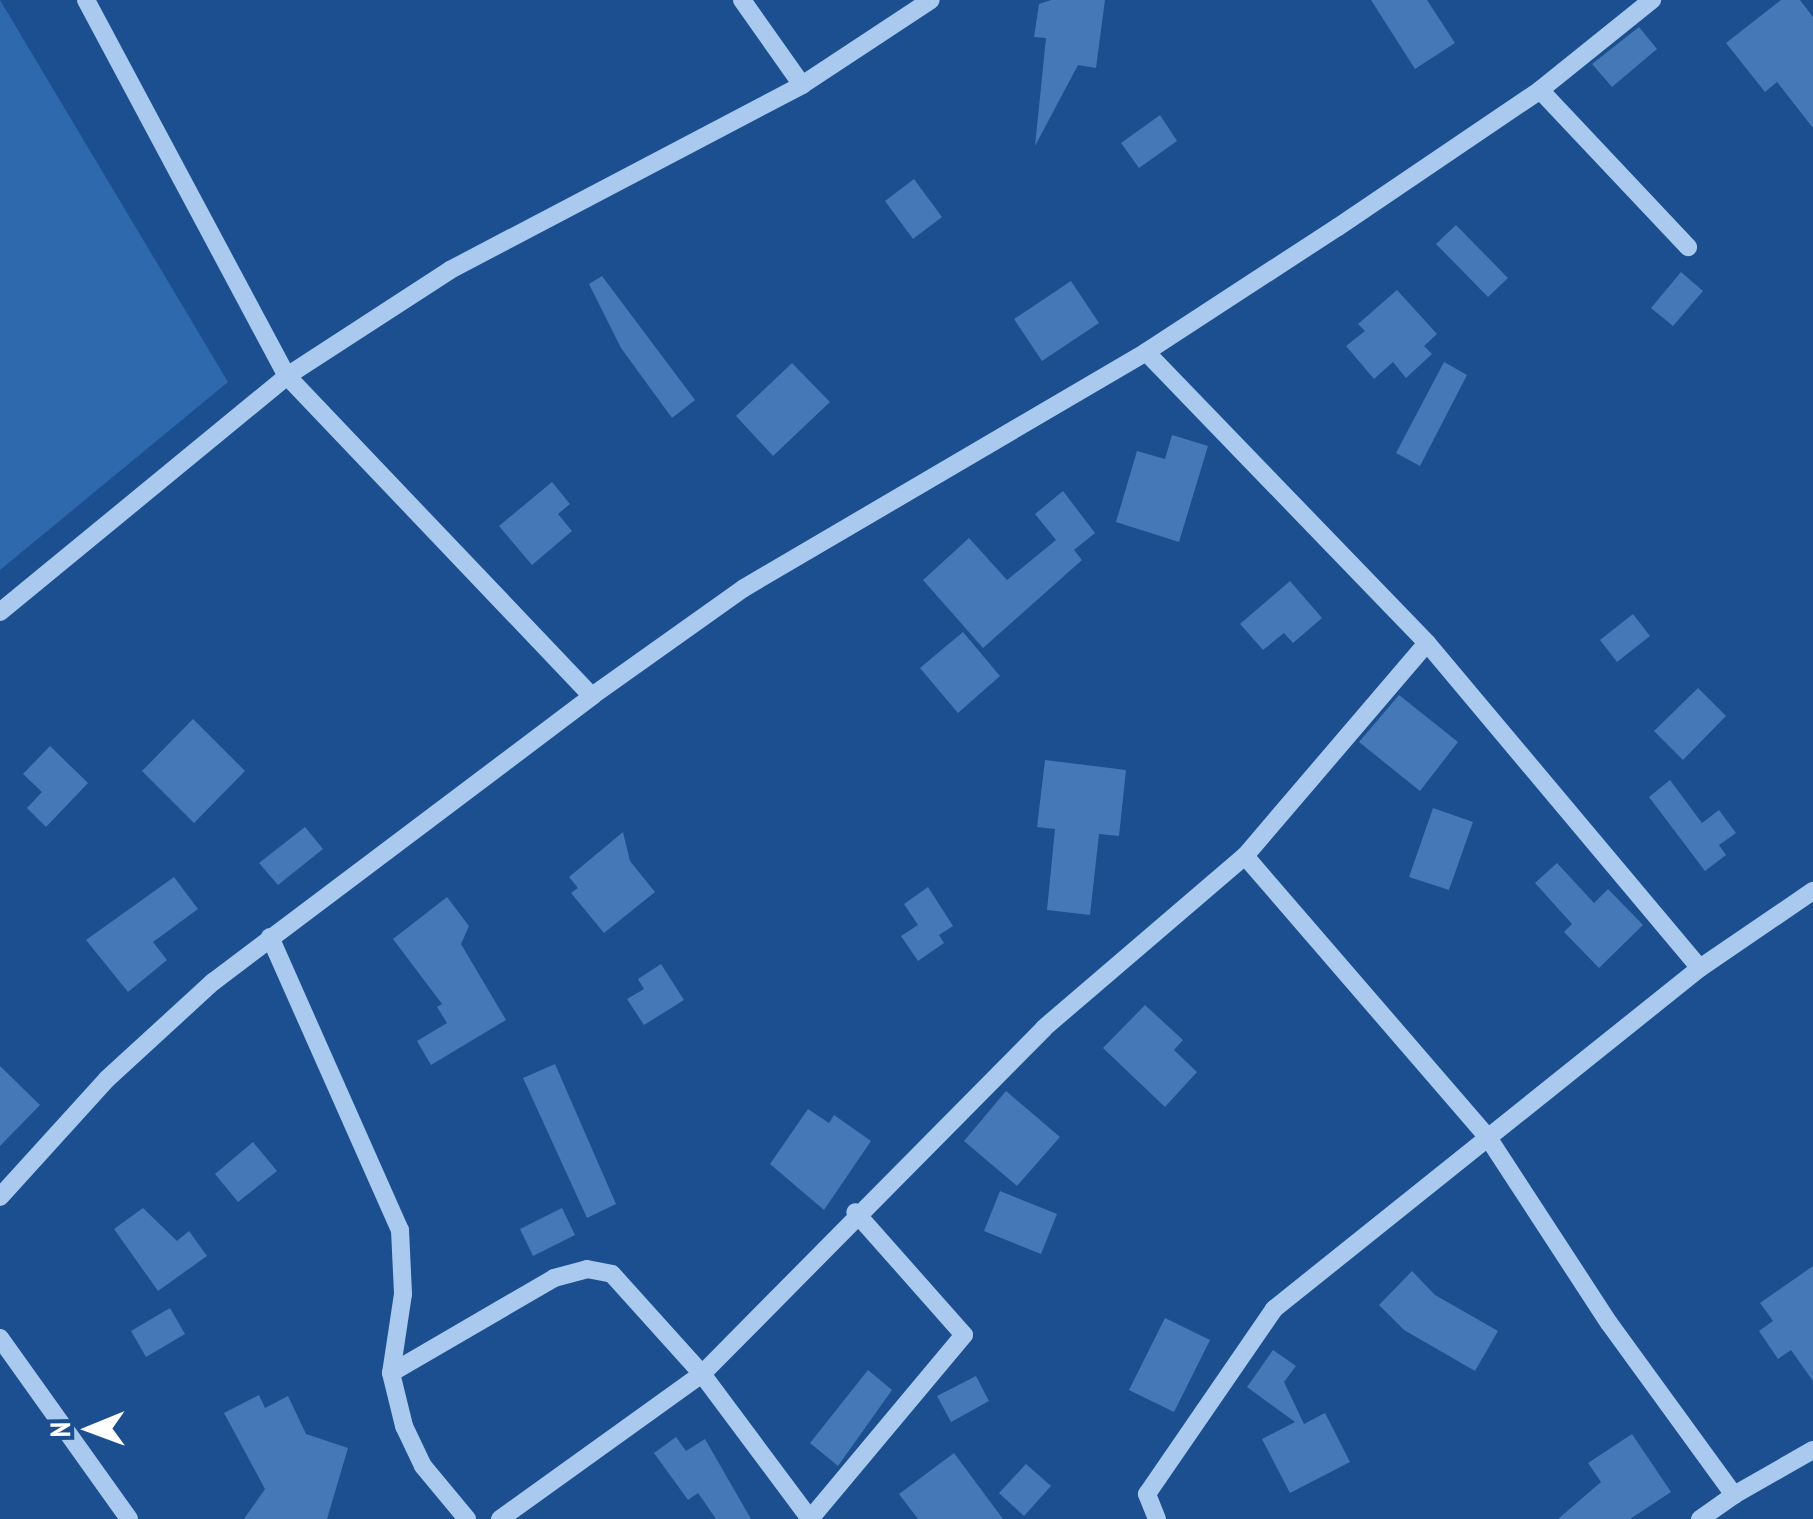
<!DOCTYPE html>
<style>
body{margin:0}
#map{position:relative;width:1813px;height:1519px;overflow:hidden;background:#1b4f8f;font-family:"PT Sans Narrow",sans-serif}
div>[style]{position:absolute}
.green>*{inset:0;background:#2e69ad}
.building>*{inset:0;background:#4478b7}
.minor>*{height:18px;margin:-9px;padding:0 9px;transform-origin:9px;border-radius:9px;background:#a9c9ee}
span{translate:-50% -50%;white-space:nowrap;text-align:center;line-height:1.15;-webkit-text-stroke:10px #1b4f8f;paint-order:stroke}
.north{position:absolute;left:40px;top:1379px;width:100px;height:100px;-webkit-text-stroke:8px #1b4f8f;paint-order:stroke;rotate:269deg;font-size:28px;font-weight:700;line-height:40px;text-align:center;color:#fff}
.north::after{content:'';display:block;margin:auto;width:35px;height:45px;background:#fff;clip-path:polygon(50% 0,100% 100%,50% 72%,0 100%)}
</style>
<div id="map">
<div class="green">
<i style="clip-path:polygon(0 0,228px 382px,0 570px)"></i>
</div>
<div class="building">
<i style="clip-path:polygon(1051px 0,1105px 0,1096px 68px,1078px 65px,1035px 146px,1046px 38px,1034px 37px,1039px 4px)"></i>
<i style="clip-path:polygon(1371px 0,1427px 0,1455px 43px,1415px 69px)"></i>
<i style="clip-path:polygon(1781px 0,1800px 0,1813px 17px,1813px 128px,1777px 82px,1765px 92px,1726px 43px)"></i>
<i style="clip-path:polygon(1639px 27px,1657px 49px,1612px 87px,1592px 64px)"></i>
<i style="clip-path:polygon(1160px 115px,1177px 141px,1139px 168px,1121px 143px)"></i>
<i style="clip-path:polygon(914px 179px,942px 217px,913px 239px,885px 201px)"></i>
<i style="clip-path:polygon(1456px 225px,1508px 278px,1488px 297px,1436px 244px)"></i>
<i style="clip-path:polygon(1681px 272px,1703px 291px,1673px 326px,1651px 308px)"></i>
<i style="clip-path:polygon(602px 276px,695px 400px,672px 418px,621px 348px,589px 284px)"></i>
<i style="clip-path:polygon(1071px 281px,1099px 323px,1042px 361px,1014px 319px)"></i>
<i style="clip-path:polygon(1397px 290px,1437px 334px,1424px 346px,1432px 354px,1406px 378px,1393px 362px,1374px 379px,1346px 346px,1365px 331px,1358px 324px)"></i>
<i style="clip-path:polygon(1444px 362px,1467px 375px,1420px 466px,1396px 453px)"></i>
<i style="clip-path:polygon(792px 363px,830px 402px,773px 456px,736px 416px)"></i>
<i style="clip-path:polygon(1172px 435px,1208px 446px,1179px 542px,1116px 522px,1137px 451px,1165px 459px)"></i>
<i style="clip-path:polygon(552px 482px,570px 504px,558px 514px,572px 531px,532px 565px,499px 526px)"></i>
<i style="clip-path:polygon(1063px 491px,1095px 533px,1074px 550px,1082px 560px,983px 648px,923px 580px,969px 538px,1007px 580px,1056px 540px,1035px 514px)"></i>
<i style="clip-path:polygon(1290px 581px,1322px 618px,1293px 643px,1284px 633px,1263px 650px,1240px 624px)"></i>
<i style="clip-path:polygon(1633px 614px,1650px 636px,1617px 662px,1600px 640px)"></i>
<i style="clip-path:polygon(963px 632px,1000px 676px,958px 713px,920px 668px)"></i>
<i style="clip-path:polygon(1698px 688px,1726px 716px,1683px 760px,1654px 731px)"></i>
<i style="clip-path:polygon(1399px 695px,1458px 742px,1420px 791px,1359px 742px)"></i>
<i style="clip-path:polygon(193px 719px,245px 771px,194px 823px,142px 771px)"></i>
<i style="clip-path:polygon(50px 746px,88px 783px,46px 827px,27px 808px,42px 792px,23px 774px)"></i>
<i style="clip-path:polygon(1045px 760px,1126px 770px,1119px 836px,1099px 834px,1090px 915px,1047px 910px,1055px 829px,1037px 827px)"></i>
<i style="clip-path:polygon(1670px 780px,1702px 823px,1719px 810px,1736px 833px,1719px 845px,1726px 855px,1705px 871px,1649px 797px)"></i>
<i style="clip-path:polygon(1433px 808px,1473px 822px,1449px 890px,1409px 877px)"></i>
<i style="clip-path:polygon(305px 827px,323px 849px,278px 885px,259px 863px)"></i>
<i style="clip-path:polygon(623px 832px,630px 861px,655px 892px,604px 933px,571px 893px,578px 888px,569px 877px)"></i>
<i style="clip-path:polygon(1557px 863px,1594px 903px,1608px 889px,1643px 925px,1599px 968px,1564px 932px,1572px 924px,1535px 883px)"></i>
<i style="clip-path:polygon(174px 877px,198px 909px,153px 942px,167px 960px,128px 992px,86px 940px)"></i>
<i style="clip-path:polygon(928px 887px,953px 926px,939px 935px,944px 943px,918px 961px,901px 936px,918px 925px,904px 904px)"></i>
<i style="clip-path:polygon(447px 897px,469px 926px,461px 944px,506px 1020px,431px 1065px,417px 1041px,447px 1023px,437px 1007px,442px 1004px,393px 939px)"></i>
<i style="clip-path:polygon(661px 964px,684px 1000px,644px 1025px,627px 999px,644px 989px,638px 979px)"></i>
<i style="clip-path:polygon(1145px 1005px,1183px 1040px,1174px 1050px,1197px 1072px,1165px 1107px,1103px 1048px)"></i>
<i style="clip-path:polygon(555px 1064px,616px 1204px,587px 1218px,523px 1078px)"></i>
<i style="clip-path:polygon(0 1066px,40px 1105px,0 1146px)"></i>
<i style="clip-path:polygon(1006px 1091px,1060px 1137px,1017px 1186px,964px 1141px)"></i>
<i style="clip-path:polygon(808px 1109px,829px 1123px,834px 1115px,871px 1141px,824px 1210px,770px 1164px)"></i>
<i style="clip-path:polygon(253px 1142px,277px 1171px,238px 1202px,215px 1174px)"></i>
<i style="clip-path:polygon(1000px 1191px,1057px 1214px,1041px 1254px,984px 1231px)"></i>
<i style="clip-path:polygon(143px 1208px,177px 1241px,189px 1231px,207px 1256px,158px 1291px,114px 1229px)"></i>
<i style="clip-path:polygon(562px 1208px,575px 1235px,533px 1256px,520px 1229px)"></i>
<i style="clip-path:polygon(1813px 1266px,1813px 1381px,1791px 1350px,1778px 1359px,1759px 1331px,1773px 1321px,1760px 1303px)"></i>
<i style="clip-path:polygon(1412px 1271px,1435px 1295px,1498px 1331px,1475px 1371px,1404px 1330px,1379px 1305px)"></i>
<i style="clip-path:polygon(170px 1308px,185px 1334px,146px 1357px,131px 1331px)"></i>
<i style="clip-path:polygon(1165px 1318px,1210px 1340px,1174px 1412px,1129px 1390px)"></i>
<i style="clip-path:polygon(1273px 1350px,1296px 1366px,1284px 1382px,1304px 1424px,1325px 1413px,1350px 1462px,1290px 1493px,1262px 1439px,1295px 1422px,1247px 1387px)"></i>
<i style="clip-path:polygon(868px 1370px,892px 1390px,838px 1466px,810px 1443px)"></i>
<i style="clip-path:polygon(976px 1376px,989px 1401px,951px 1422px,937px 1396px)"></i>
<i style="clip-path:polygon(259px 1395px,265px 1408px,288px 1396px,306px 1434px,348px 1448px,327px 1519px,244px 1519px,265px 1489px,224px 1413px)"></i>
<i style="clip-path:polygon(1632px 1434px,1671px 1492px,1630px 1519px,1558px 1519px,1601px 1482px,1588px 1463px)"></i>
<i style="clip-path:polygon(676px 1437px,686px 1451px,705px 1439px,751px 1519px,716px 1519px,698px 1493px,688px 1500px,654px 1453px)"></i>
<i style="clip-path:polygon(954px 1453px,1003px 1519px,918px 1519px,899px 1494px)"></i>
<i style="clip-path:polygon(1026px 1464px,1051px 1486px,1024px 1516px,999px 1493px)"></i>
</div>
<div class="minor">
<i style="left:86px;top:0;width:426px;rotate:61.9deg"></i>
<i style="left:287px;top:376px;width:442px;rotate:46.4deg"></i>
<i style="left:802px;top:85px;width:154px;rotate:-33.4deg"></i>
<i style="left:1540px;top:90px;width:216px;rotate:46.7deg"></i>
<i style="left:1146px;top:352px;width:405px;rotate:46deg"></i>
<i style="left:1427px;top:643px;width:424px;rotate:50deg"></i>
<i style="left:0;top:612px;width:372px;rotate:-39.4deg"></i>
<i style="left:287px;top:376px;width:194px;rotate:-33deg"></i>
<i style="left:450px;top:270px;width:398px;rotate:-27.7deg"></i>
<i style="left:802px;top:85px;width:104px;rotate:-125.2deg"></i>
<i style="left:1245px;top:856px;width:370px;rotate:49.2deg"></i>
<i style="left:1487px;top:1136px;width:223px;rotate:56.9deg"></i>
<i style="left:1609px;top:1323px;width:213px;rotate:54deg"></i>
<i style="left:1734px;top:1495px;width:91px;rotate:-29.7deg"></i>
<i style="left:270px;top:937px;width:321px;rotate:66.1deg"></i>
<i style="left:400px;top:1230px;width:64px;rotate:87.3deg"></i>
<i style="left:403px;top:1294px;width:80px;rotate:98.6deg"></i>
<i style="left:391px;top:1373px;width:55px;rotate:76.2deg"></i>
<i style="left:404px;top:1426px;width:44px;rotate:64.6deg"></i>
<i style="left:423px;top:1466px;width:69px;rotate:50.3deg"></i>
<i style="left:0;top:1197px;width:159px;rotate:-47.8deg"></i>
<i style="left:107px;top:1079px;width:144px;rotate:-42.5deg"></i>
<i style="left:213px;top:982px;width:475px;rotate:-37deg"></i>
<i style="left:592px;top:696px;width:186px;rotate:-35.4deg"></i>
<i style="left:744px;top:588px;width:466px;rotate:-30.4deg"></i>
<i style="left:1146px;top:352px;width:229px;rotate:-33.1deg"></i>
<i style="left:1338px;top:227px;width:244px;rotate:-34.1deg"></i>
<i style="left:1540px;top:90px;width:144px;rotate:-38.8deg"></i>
<i style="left:0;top:1338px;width:222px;rotate:54.5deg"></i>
<i style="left:391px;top:1373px;width:189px;rotate:-30.2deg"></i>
<i style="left:554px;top:1278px;width:34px;rotate:-15deg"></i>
<i style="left:587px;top:1269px;width:25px;rotate:11deg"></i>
<i style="left:612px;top:1274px;width:135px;rotate:48deg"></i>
<i style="left:702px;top:1374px;width:486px;rotate:-45.3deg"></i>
<i style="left:1044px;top:1028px;width:265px;rotate:-40.6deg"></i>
<i style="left:1245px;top:856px;width:280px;rotate:-49.5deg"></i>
<i style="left:500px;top:1519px;width:249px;rotate:-35.7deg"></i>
<i style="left:702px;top:1374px;width:177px;rotate:53.3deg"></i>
<i style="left:810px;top:1519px;width:240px;rotate:-50.1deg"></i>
<i style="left:964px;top:1335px;width:164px;rotate:-131.5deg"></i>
<i style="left:1157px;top:1519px;width:27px;rotate:-112deg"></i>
<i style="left:1147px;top:1494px;width:224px;rotate:-55.5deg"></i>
<i style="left:1274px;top:1309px;width:546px;rotate:-38.68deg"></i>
<i style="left:1700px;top:968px;width:137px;rotate:-34.3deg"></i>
<i style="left:1700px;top:1519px;width:42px;rotate:-35.2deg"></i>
</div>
<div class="north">N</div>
</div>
